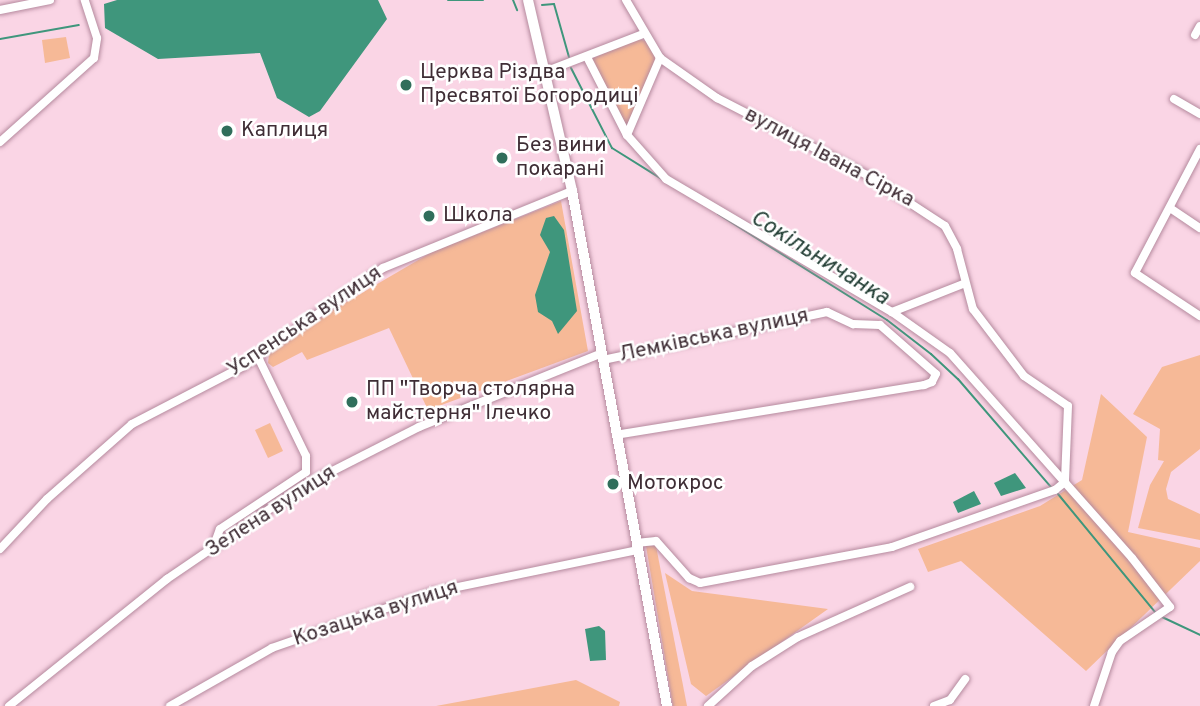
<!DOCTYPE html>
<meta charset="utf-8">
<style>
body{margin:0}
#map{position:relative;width:1200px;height:706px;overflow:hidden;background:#fad5e5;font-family:Overpass,sans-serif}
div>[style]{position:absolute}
.green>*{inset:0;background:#f6b997}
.water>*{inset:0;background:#3f967c}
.stream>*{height:2px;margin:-1px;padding:0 1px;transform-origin:1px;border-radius:1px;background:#3f967c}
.roads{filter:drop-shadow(0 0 2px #b58a9e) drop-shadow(0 0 2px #b58a9e)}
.minor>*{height:8px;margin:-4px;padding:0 4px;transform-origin:4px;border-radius:4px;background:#fff}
.secondary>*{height:10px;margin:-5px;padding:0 5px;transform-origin:5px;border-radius:5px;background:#fff}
.dots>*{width:19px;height:19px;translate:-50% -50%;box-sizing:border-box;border:4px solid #fff;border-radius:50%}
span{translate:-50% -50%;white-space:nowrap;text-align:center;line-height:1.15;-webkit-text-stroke:5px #fff;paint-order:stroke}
.poi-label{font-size:21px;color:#3f2d35}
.left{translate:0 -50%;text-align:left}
.street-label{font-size:21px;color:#3f2d35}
.water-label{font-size:23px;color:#243f36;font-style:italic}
</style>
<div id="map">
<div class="green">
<i style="clip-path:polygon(66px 37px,70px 58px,45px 63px,42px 40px)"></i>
<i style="clip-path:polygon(637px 39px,646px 41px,656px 56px,656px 66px,625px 129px,591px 59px)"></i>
<i style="clip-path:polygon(561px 201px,588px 351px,428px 410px,389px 328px,307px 360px,302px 352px,273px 367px,268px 363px,269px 354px,331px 311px,432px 252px)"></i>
<i style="clip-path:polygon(1200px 355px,1200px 449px,1171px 472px,1166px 489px,1168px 499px,1200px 514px,1200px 540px,1138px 528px,1150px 485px,1164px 461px,1158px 460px,1160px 429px,1133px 414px,1162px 367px)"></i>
<i style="clip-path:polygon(1101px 394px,1147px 437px,1128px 532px,1200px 548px,1200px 561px,1086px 671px,961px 561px,928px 572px,918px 549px,1040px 506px,1082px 480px)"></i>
<i style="clip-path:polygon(270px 423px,283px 451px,268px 458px,255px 430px)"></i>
<i style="clip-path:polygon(646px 546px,656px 546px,687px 706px,673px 706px)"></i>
<i style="clip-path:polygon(665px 573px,692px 591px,828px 609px,706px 696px,691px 684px)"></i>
<i style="clip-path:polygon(576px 680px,620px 702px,619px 706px,436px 706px)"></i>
</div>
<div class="water">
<i style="clip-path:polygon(117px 0,378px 0,387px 19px,320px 111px,309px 117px,277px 98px,260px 53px,158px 59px,105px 28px,104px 4px)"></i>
<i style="clip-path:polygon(554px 216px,564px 230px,577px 311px,558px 334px,552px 321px,538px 312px,535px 295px,550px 252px,540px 235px,546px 218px)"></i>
<i style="clip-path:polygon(1015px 473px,1026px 488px,1001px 496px,994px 483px)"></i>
<i style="clip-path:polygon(974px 491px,981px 504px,958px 513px,953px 502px)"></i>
<i style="clip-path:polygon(599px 626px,605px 631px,606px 660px,590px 661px,585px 629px)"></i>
</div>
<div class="stream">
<i style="left:448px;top:0;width:35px"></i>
<i style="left:513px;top:0;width:11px;rotate:68deg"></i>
<i style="left:542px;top:5px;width:12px;rotate:-5deg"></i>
<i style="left:554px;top:4px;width:55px;rotate:74.2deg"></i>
<i style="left:0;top:39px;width:80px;rotate:-10deg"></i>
<i style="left:571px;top:68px;width:90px;rotate:62.9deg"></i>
<i style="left:612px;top:148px;width:57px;rotate:32deg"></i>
<i style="left:718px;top:214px;width:199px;rotate:32.1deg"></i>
<i style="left:887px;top:320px;width:56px;rotate:37.7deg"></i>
<i style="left:931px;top:354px;width:37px;rotate:43deg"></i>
<i style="left:958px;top:379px;width:143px;rotate:49.3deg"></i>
<i style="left:1058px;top:494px;width:153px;rotate:50.6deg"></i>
<i style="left:1162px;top:617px;width:42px;rotate:25.3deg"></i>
</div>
<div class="roads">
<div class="minor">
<i style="left:626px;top:0;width:67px;rotate:59.6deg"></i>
<i style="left:660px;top:58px;width:70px;rotate:35.1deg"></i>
<i style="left:717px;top:98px;width:169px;rotate:27.2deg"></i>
<i style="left:867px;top:175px;width:93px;rotate:33.2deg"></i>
<i style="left:945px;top:226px;width:26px;rotate:62deg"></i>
<i style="left:957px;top:249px;width:62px;rotate:75.1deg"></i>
<i style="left:973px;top:309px;width:84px;rotate:52.7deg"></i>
<i style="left:1024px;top:376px;width:53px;rotate:34.3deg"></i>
<i style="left:1068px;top:406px;width:76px;rotate:92.3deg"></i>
<i style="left:0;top:10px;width:51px;rotate:-11.3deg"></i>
<i style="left:1195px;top:35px;width:10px;rotate:-61deg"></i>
<i style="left:587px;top:57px;width:88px;rotate:62.9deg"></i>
<i style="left:627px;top:135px;width:59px;rotate:48.4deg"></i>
<i style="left:666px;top:179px;width:262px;rotate:30.5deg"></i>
<i style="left:892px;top:312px;width:71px;rotate:35.3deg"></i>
<i style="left:950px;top:353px;width:274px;rotate:48.4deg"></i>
<i style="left:1132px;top:558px;width:62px;rotate:52.2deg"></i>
<i style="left:1170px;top:607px;width:60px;rotate:145.8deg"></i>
<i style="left:1120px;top:641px;width:14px;rotate:126deg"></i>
<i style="left:1112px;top:652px;width:57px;rotate:108.4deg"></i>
<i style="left:547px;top:71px;width:103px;rotate:-21.1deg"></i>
<i style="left:1174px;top:99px;width:30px;rotate:30deg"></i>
<i style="left:627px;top:135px;width:84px;rotate:-66.8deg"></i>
<i style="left:0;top:142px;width:126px;rotate:-41.8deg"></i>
<i style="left:94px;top:58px;width:20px;rotate:-81deg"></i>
<i style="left:97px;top:38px;width:40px;rotate:-108deg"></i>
<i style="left:1200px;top:149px;width:140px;rotate:117.7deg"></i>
<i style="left:1135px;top:273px;width:78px;rotate:33.5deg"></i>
<i style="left:1170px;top:208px;width:36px;rotate:34deg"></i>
<i style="left:892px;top:312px;width:76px;rotate:-21.5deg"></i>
<i style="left:603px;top:360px;width:229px;rotate:-12.1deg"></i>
<i style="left:827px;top:312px;width:29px;rotate:25deg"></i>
<i style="left:853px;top:324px;width:27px;rotate:2deg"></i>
<i style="left:880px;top:325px;width:74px;rotate:41.2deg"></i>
<i style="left:936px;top:374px;width:9px;rotate:117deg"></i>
<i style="left:932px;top:382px;width:9px;rotate:159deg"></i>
<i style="left:924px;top:385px;width:312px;rotate:170.8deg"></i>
<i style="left:636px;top:543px;width:20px;rotate:-6deg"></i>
<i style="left:656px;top:541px;width:50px;rotate:48.3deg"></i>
<i style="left:689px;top:578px;width:12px;rotate:24deg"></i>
<i style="left:700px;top:583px;width:195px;rotate:-10.6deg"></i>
<i style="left:892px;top:547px;width:173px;rotate:-19.3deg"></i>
<i style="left:1055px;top:490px;width:13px;rotate:-39deg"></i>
<i style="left:213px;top:548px;width:20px;rotate:-70deg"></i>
<i style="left:220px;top:529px;width:103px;rotate:-33.5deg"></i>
<i style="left:306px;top:472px;width:16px;rotate:-90deg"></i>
<i style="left:306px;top:456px;width:110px;rotate:-115.9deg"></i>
<i style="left:0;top:549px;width:69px;rotate:-46.8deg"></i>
<i style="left:47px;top:499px;width:113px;rotate:-41.4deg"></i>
<i style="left:132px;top:424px;width:126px;rotate:-27.4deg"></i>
<i style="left:244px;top:366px;width:170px;rotate:-35.2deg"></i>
<i style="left:383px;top:268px;width:204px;rotate:-22.2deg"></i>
<i style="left:9px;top:706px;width:203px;rotate:-38.8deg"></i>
<i style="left:167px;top:579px;width:167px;rotate:-34.3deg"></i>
<i style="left:305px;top:485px;width:128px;rotate:-27deg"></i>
<i style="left:419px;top:427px;width:197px;rotate:-22deg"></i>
<i style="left:170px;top:706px;width:117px;rotate:-29.6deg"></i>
<i style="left:272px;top:648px;width:170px;rotate:-19.2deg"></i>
<i style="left:433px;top:592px;width:208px;rotate:-11.6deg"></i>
<i style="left:708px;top:706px;width:59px;rotate:-42.3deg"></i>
<i style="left:752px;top:666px;width:54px;rotate:-32.2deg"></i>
<i style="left:798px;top:637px;width:123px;rotate:-24.1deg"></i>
<i style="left:934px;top:706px;width:17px;rotate:-21deg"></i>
<i style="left:950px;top:700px;width:26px;rotate:-54deg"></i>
</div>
<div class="secondary">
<i style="left:528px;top:0;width:196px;rotate:77deg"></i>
<i style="left:572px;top:191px;width:524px;rotate:79.55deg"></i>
</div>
</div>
<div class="dots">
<i style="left:406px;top:85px;background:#306e5b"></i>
<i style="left:227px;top:131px;background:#306e5b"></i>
<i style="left:502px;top:158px;background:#306e5b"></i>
<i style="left:429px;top:216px;background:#306e5b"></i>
<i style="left:352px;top:402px;background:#306e5b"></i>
<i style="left:613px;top:484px;background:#306e5b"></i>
</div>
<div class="poi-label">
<span class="left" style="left:420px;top:85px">Церква Різдва<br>Пресвятої Богородиці</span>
<span class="left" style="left:241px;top:131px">Каплиця</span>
<span class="left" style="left:516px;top:158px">Без вини<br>покарані</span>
<span class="left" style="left:443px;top:216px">Школа</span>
<span class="left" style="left:366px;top:402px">ПП "Творча столярна<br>майстерня" Ілечко</span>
<span class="left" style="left:627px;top:484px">Мотокрос</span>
</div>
<div class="street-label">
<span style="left:829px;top:158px;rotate:28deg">вулиця Івана Сірка</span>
<span style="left:305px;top:322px;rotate:-34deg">Успенська вулиця</span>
<span style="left:714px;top:336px;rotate:-12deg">Лемківська вулиця</span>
<span style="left:271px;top:512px;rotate:-33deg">Зелена вулиця</span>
<span style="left:376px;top:614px;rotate:-18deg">Козацька вулиця</span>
</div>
<div class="water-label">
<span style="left:819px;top:259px;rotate:32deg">Сокільничанка</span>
</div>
</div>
